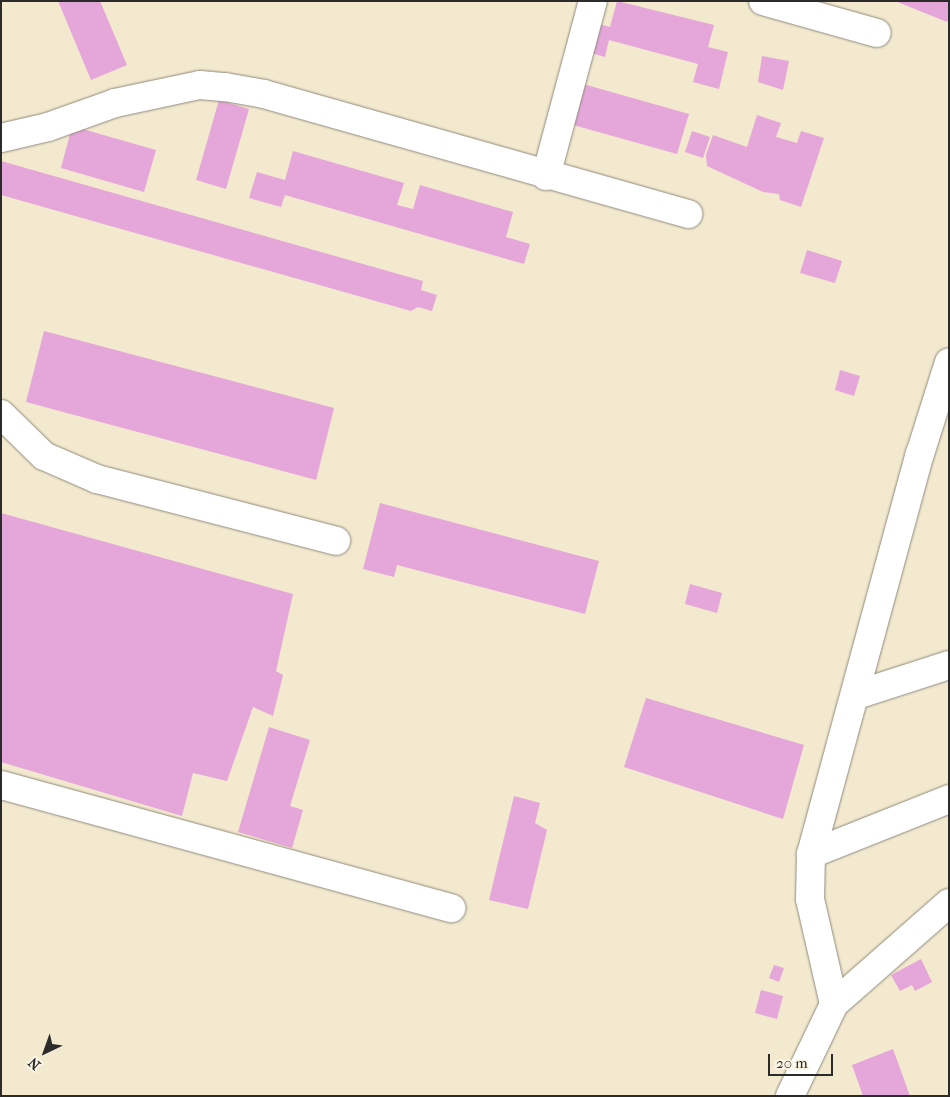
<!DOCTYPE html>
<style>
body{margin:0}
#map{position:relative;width:950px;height:1097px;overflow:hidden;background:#f3e9cf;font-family:"IM FELL French Canon",serif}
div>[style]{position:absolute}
.building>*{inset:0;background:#e5a6da}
.roads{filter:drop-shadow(0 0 1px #8f8a7d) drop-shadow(0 0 1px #8f8a7d)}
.minor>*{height:28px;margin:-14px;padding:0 14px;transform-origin:14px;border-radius:14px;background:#fff}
span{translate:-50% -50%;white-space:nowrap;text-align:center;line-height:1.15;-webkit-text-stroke:4px #fcf5e5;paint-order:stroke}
.frame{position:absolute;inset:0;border:2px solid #2b2b2b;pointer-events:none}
.north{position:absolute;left:20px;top:1027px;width:50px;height:50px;-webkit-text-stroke:4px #fcf5e5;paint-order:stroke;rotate:222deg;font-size:14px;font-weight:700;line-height:20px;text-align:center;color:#2b2b2b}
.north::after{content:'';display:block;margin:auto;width:18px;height:22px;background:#2b2b2b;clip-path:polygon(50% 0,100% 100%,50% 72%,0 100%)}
.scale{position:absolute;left:768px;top:1054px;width:65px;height:22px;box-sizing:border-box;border:2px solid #2b2b2b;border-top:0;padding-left:6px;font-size:15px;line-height:18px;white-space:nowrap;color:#2b2b2b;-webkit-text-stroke:4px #fcf5e5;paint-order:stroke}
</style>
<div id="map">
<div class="building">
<i style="clip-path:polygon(58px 1px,100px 1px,127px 65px,91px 80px)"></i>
<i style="clip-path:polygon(617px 1px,714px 25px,708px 47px,728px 52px,719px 89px,693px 82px,698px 64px,609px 40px,605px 57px,580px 50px,588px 21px,610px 27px)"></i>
<i style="clip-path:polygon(895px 1px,949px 1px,949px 18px,947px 22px)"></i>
<i style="clip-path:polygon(762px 56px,789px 61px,783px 90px,758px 82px)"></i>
<i style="clip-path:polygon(576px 82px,689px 114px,677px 154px,566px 123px)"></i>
<i style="clip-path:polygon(219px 100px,249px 109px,226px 189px,196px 180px)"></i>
<i style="clip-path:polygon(757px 115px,781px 123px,776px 137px,797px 143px,801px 131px,824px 138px,801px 207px,780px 200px,779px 194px,763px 192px,707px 166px,706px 155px,713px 135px,747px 147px)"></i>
<i style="clip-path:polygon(72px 126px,156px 150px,144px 192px,61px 168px)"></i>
<i style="clip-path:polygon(692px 131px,710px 137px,703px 158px,685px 152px)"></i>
<i style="clip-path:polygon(293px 151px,404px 183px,397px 205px,413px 209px,420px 185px,513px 212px,506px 237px,530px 244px,524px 264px,285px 195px,281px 207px,249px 198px,257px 172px,285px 180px)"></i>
<i style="clip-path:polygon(1px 161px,423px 281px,421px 290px,437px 295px,432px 311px,418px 307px,411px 311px,1px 195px)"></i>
<i style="clip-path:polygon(807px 250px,842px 261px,835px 283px,800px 273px)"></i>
<i style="clip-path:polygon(44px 331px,334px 408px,316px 480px,26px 402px)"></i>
<i style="clip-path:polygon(840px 370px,860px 376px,854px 396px,835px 390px)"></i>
<i style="clip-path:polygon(380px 503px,599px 561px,585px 614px,397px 565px,394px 577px,363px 569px)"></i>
<i style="clip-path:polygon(1px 513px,293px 594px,276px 671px,283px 675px,273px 716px,253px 707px,227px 781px,193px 773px,182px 816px,1px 762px)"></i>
<i style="clip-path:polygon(690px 584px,722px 593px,717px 613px,685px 604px)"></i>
<i style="clip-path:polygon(646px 698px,804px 745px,783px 819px,624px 767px)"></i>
<i style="clip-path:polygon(269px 727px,310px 740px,290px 806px,303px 810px,292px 848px,238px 832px)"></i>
<i style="clip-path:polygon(514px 796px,540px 803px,535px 823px,547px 830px,528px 909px,489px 900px)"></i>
<i style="clip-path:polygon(921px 959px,932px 982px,915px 991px,912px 985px,900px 991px,891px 975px)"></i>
<i style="clip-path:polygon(774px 965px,784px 968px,779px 982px,769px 978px)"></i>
<i style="clip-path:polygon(761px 990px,783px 996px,777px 1019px,755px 1013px)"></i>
<i style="clip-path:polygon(893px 1049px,910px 1096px,863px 1096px,852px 1065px)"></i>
</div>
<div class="roads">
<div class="minor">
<i style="left:763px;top:1px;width:118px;rotate:15.7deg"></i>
<i style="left:1px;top:138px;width:48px;rotate:-13.2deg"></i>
<i style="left:48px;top:127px;width:71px;rotate:-19.7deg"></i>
<i style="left:115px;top:103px;width:87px;rotate:-12deg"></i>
<i style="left:200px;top:85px;width:25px;rotate:5deg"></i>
<i style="left:225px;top:87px;width:40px;rotate:10deg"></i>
<i style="left:264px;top:94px;width:441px;rotate:15.8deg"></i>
<i style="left:546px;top:176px;width:181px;rotate:-75deg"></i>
<i style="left:1px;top:414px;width:60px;rotate:44.3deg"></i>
<i style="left:44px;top:456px;width:58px;rotate:23.5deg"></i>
<i style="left:97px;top:479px;width:247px;rotate:14.5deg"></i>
<i style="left:856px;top:695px;width:98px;rotate:-17.9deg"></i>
<i style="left:1px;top:785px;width:467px;rotate:15.3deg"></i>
<i style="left:811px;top:854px;width:149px;rotate:-21.7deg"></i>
<i style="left:834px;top:1004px;width:108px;rotate:-102.9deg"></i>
<i style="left:810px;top:899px;width:45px;rotate:-88.7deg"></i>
<i style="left:811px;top:854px;width:415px;rotate:-74.8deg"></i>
<i style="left:920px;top:454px;width:96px;rotate:-72.5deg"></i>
<i style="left:790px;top:1096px;width:102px;rotate:-64.4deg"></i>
<i style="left:834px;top:1004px;width:153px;rotate:-41.3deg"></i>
</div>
</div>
<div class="frame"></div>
<div class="north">N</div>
<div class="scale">20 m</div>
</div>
